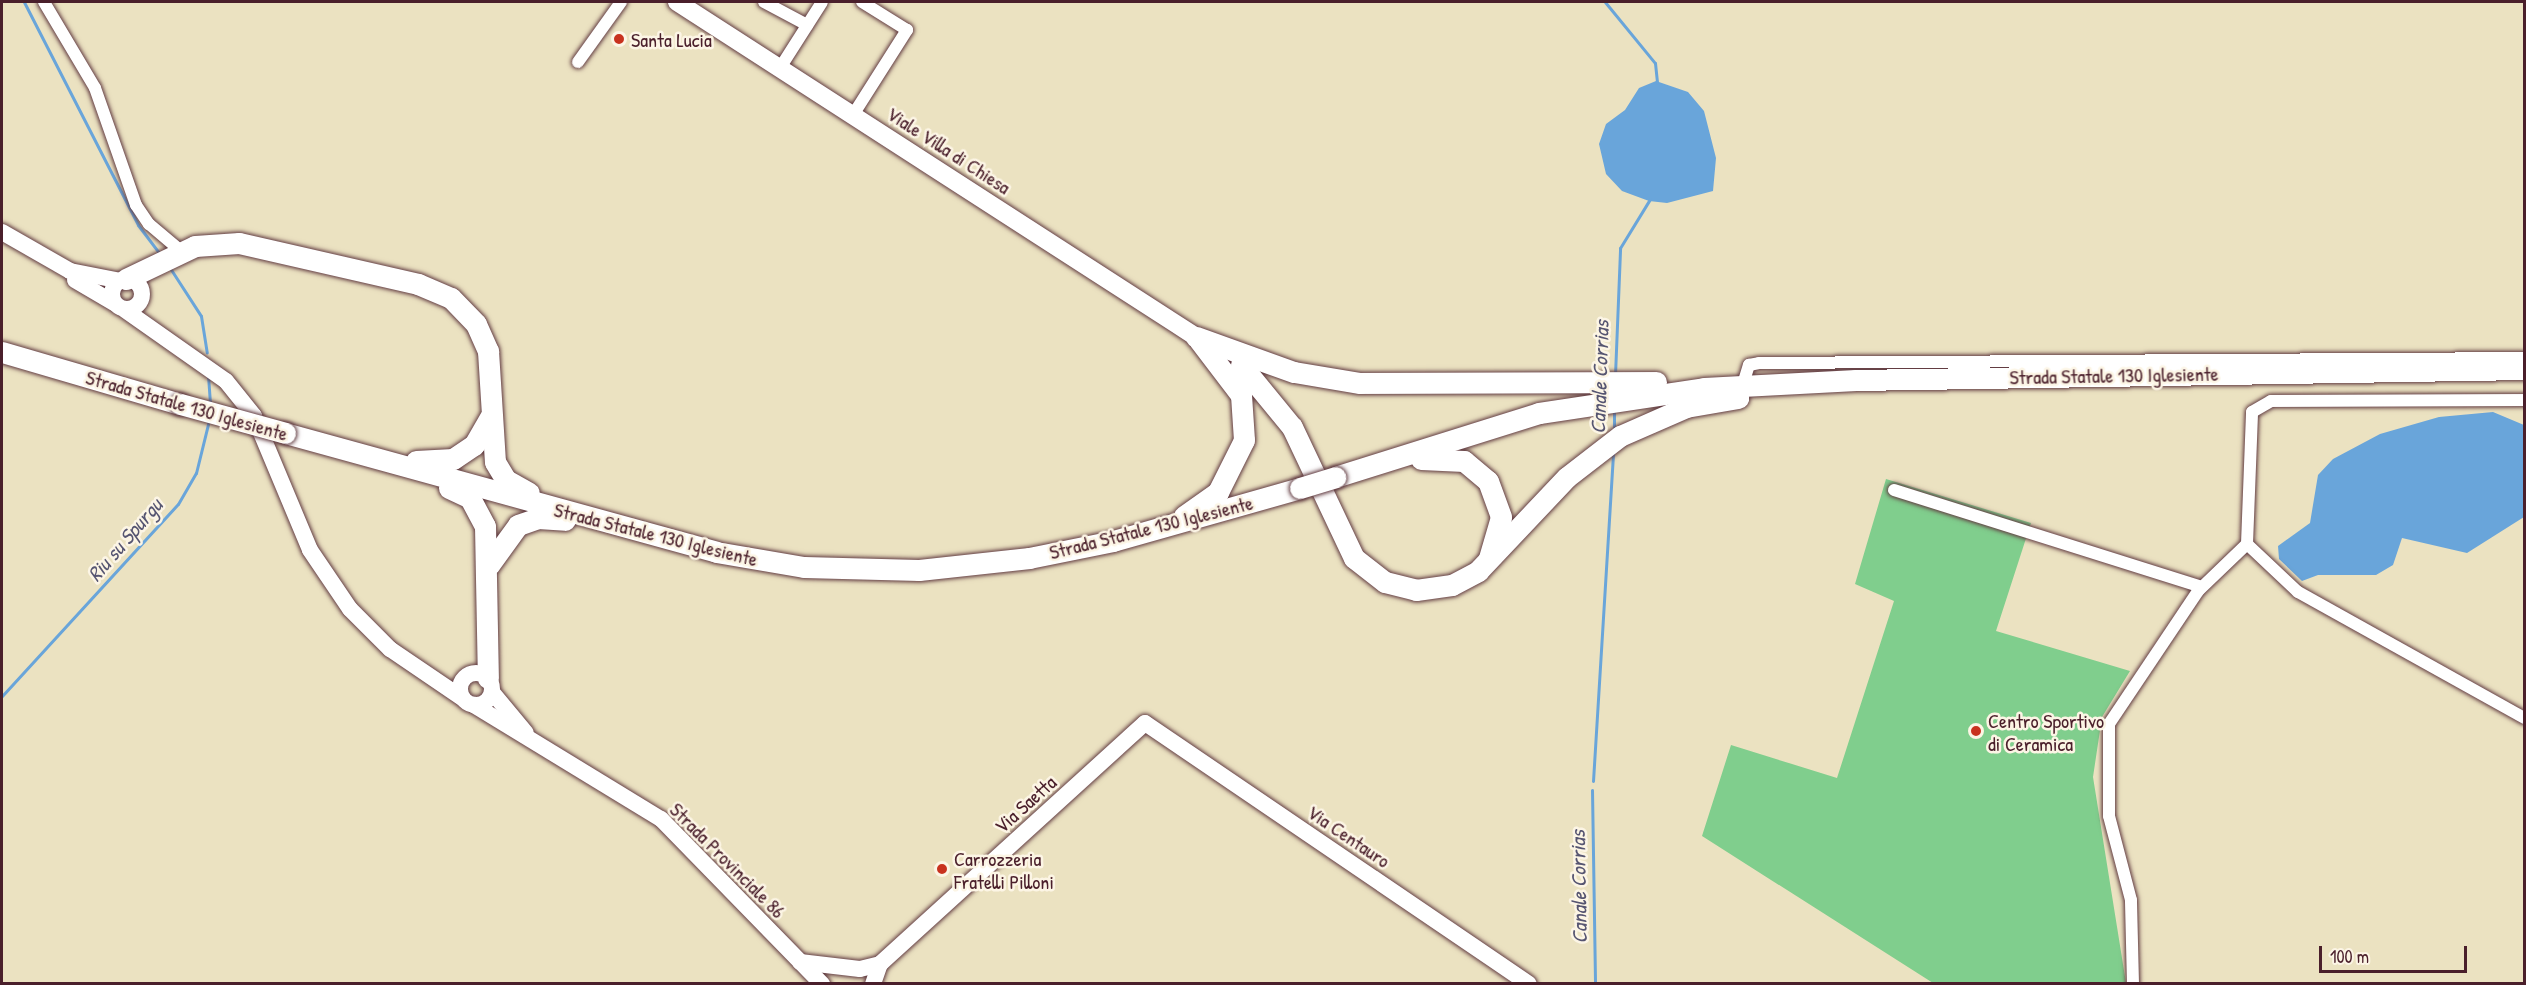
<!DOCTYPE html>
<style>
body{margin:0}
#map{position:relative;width:2526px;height:985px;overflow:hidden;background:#ebe2c1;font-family:"Patrick Hand",sans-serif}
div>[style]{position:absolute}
.green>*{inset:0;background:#80ce8d}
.water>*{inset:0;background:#69a5da}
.stream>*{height:3px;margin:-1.5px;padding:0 1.5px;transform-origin:1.5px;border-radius:1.5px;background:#69a5da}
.roads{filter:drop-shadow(0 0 2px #623c42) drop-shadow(0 0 2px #623c42)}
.street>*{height:12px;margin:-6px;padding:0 6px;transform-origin:6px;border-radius:6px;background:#fff}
.secondary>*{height:16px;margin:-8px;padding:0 8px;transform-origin:8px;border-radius:8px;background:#fff}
.secondary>.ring{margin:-8px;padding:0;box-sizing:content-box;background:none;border:16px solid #fff;border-radius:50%}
.primary>*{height:18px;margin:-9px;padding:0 9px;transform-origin:9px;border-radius:9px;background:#fff}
.highway>*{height:21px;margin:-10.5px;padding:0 10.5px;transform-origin:10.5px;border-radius:10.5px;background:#fff}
.bridges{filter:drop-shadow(0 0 2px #623c42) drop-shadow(0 0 2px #623c42)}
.highway-bridge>*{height:21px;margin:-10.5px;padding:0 10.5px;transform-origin:10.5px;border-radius:10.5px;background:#fff}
.dots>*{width:16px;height:16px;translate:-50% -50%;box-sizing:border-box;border:3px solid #fcf5e5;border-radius:50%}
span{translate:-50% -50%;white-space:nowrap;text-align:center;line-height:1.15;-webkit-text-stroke:5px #fcf5e5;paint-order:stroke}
.poi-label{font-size:20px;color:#4a1f2b}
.left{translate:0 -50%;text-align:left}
.street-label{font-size:20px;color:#4a1f2b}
.water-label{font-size:21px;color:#565571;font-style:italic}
.frame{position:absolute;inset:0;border:3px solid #4a1f2b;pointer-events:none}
.scale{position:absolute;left:2319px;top:946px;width:148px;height:27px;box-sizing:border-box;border:3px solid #4a1f2b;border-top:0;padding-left:8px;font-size:18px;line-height:21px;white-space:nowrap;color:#4a1f2b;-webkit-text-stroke:4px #fcf5e5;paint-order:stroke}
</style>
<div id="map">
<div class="green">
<i style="clip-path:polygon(1886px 479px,2031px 523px,1996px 631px,2130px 671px,2102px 717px,2093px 777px,2126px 983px,1933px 983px,1702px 836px,1731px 745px,1837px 778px,1894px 601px,1855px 584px)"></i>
</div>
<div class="water">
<i style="clip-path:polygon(1656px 81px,1688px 92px,1704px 111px,1716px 158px,1713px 191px,1667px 203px,1649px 201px,1622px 191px,1606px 174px,1599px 144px,1606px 124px,1625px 110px,1639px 88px)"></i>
<i style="clip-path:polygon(2493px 412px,2524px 425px,2524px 517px,2467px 553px,2402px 538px,2393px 565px,2376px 575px,2318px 575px,2302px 581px,2279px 559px,2278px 546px,2310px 523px,2318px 475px,2333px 459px,2380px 434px,2439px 417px)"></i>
</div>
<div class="stream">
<i style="left:24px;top:2px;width:250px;rotate:62.9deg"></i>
<i style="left:138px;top:225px;width:35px;rotate:53deg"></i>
<i style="left:1605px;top:2px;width:79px;rotate:50.7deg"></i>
<i style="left:1655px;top:63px;width:20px;rotate:84deg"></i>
<i style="left:170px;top:268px;width:57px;rotate:57.1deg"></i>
<i style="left:201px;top:316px;width:37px;rotate:81deg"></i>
<i style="left:208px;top:375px;width:29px;rotate:86deg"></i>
<i style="left:1615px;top:375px;width:127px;rotate:-87.7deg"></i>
<i style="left:1620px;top:248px;width:57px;rotate:-58.5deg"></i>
<i style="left:1614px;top:429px;width:21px;rotate:-90deg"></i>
<i style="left:2px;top:696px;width:260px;rotate:-47.5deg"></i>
<i style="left:178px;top:504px;width:36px;rotate:-60deg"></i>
<i style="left:196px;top:473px;width:55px;rotate:-76.2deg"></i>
<i style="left:1593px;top:781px;width:329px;rotate:-86.5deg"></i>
<i style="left:1592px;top:790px;width:194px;rotate:89.1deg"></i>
</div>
<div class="roads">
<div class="street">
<i style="left:44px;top:2px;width:100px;rotate:59.3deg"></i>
<i style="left:95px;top:88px;width:124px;rotate:70.7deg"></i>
<i style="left:136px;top:205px;width:23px;rotate:56deg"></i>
<i style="left:149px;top:224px;width:42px;rotate:40.2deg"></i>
<i style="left:764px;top:2px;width:49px;rotate:28.1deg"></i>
<i style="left:578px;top:62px;width:74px;rotate:-54.4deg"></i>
<i style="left:780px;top:68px;width:78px;rotate:-57.5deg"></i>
<i style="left:853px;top:115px;width:101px;rotate:-57.6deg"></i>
<i style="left:907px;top:30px;width:53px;rotate:-148.1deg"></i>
<i style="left:1744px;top:381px;width:17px;rotate:-73deg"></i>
<i style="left:1749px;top:365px;width:10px;rotate:-11deg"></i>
<i style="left:1759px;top:363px;width:765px;rotate:-0.37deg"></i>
<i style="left:1894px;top:490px;width:322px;rotate:17.5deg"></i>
<i style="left:2247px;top:544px;width:70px;rotate:43.3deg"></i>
<i style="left:2298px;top:592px;width:259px;rotate:29.1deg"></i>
<i style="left:2133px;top:984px;width:84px;rotate:-91.4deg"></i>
<i style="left:2131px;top:900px;width:87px;rotate:-104.7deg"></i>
<i style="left:2109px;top:816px;width:92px;rotate:-90deg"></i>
<i style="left:2109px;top:724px;width:160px;rotate:-56.2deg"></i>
<i style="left:2198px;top:591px;width:68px;rotate:-43.8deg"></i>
<i style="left:2247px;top:544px;width:132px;rotate:-87.8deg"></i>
<i style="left:2252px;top:412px;width:22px;rotate:-30deg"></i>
<i style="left:2271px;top:401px;width:253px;rotate:-0.2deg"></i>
</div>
<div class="secondary">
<i style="left:2px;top:232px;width:78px;rotate:29.8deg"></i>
<i style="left:70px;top:271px;width:52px;rotate:11.1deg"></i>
<i class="ring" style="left:112px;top:279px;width:14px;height:14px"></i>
<i style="left:75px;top:280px;width:45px;rotate:30.5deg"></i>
<i style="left:125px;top:310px;width:123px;rotate:35.1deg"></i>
<i style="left:226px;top:381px;width:45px;rotate:51.3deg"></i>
<i style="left:254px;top:416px;width:145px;rotate:67.3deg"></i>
<i style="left:310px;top:550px;width:71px;rotate:55.9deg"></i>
<i style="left:350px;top:609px;width:57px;rotate:45deg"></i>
<i style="left:390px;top:649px;width:87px;rotate:34.2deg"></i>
<i class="ring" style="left:460px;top:673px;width:16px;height:16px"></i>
<i style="left:492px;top:692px;width:53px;rotate:50.3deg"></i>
<i style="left:474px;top:705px;width:219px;rotate:31.4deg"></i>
<i style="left:661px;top:819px;width:231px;rotate:45.7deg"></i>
<i style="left:800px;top:962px;width:60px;rotate:6.7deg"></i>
<i style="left:860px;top:969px;width:21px;rotate:-14deg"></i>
<i style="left:873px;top:984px;width:21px;rotate:-71deg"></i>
<i style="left:880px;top:964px;width:358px;rotate:-42.3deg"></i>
<i style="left:1145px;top:723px;width:464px;rotate:34.2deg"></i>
</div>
<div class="primary">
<i style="left:677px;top:2px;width:631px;rotate:32.83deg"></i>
</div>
<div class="highway">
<i style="left:126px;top:279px;width:76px;rotate:-25.6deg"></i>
<i style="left:195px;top:246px;width:44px;rotate:-3.9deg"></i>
<i style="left:239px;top:243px;width:184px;rotate:12.9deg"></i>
<i style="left:418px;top:284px;width:36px;rotate:23deg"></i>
<i style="left:451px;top:298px;width:36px;rotate:46deg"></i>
<i style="left:476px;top:324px;width:30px;rotate:66deg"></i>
<i style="left:488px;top:351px;width:111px;rotate:86.4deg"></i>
<i style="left:495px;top:462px;width:21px;rotate:59deg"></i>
<i style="left:506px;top:480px;width:26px;rotate:29deg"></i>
<i style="left:1196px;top:337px;width:104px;rotate:19.7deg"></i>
<i style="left:1294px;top:372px;width:67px;rotate:9.5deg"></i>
<i style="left:1360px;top:383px;width:296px;rotate:-0.2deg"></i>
<i style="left:2px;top:352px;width:185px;rotate:16.3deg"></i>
<i style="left:1241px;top:365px;width:80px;rotate:50.6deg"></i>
<i style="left:1292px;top:427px;width:145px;rotate:64.7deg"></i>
<i style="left:1354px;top:558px;width:39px;rotate:38deg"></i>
<i style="left:1385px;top:582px;width:32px;rotate:14deg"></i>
<i style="left:1416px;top:590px;width:36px;rotate:-8deg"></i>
<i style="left:1452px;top:585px;width:30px;rotate:-28deg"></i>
<i style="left:1478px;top:571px;width:129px;rotate:-46.6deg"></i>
<i style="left:1567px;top:477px;width:67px;rotate:-37.7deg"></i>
<i style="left:1620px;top:436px;width:72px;rotate:-23.7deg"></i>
<i style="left:1686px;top:407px;width:53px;rotate:-9.8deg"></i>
<i style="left:285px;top:433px;width:447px;rotate:15.4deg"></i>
<i style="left:716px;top:552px;width:89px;rotate:9.7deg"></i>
<i style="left:804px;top:567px;width:115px;rotate:1.5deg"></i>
<i style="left:919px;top:570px;width:111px;rotate:-6.2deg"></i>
<i style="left:1029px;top:558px;width:86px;rotate:-11.4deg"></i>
<i style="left:1113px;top:541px;width:194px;rotate:-15.8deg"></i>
<i style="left:1421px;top:459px;width:43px;rotate:2.7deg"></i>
<i style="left:1464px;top:461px;width:31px;rotate:40deg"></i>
<i style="left:1488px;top:481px;width:38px;rotate:70deg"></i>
<i style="left:1501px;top:517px;width:43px;rotate:106.3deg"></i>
<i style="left:416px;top:461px;width:37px;rotate:-3deg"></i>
<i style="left:453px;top:459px;width:25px;rotate:-34deg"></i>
<i style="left:474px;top:445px;width:32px;rotate:-60deg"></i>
<i style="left:1335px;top:477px;width:214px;rotate:-17.4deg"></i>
<i style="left:1539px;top:413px;width:167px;rotate:-8.6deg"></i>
<i style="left:1704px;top:388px;width:152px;rotate:-3deg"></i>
<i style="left:1856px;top:380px;width:668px;rotate:-0.94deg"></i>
<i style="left:449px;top:488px;width:23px;rotate:25deg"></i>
<i style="left:470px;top:498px;width:32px;rotate:62deg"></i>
<i style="left:485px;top:526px;width:152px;rotate:88.9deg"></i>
<i style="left:1184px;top:516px;width:42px;rotate:-35.2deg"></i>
<i style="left:1218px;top:492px;width:58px;rotate:-63.4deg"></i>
<i style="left:1244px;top:440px;width:45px;rotate:-93.8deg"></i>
<i style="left:1241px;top:395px;width:69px;rotate:-127.4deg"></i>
<i style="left:489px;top:565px;width:49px;rotate:-54.1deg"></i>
<i style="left:518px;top:525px;width:21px;rotate:-19deg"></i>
<i style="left:538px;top:518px;width:27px;rotate:4deg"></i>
</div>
</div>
<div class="bridges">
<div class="highway-bridge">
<i style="left:180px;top:404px;width:109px;rotate:15.4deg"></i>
<i style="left:1300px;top:488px;width:37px;rotate:-17deg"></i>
</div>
</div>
<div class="dots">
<i style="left:619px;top:39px;background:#c8321e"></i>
<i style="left:1976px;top:731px;background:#c8321e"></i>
<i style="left:942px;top:869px;background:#c8321e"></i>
</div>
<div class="poi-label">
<span class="left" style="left:631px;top:39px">Santa Lucia</span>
<span class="left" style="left:1988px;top:732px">Centro Sportivo<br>di Ceramica</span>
<span class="left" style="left:954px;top:870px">Carrozzeria<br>Fratelli Pilloni</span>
</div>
<div class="street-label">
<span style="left:949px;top:150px;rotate:33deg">Viale Villa di Chiesa</span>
<span style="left:2114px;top:375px;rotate:-1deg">Strada Statale 130 Iglesiente</span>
<span style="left:187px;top:405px;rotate:16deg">Strada Statale 130 Iglesiente</span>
<span style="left:1151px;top:527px;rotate:-14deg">Strada Statale 130 Iglesiente</span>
<span style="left:656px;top:534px;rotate:14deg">Strada Statale 130 Iglesiente</span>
<span style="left:1025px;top:804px;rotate:-42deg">Via Saetta</span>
<span style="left:1349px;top:836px;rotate:34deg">Via Centauro</span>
<span style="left:728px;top:860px;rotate:45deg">Strada Provinciale 86</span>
</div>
<div class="water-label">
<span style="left:1600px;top:377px;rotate:-88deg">Canale Corrias</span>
<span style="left:125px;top:540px;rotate:-49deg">Riu su Spurgu</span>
<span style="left:1579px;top:887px;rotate:-91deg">Canale Corrias</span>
</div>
<div class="frame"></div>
<div class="scale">100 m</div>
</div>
